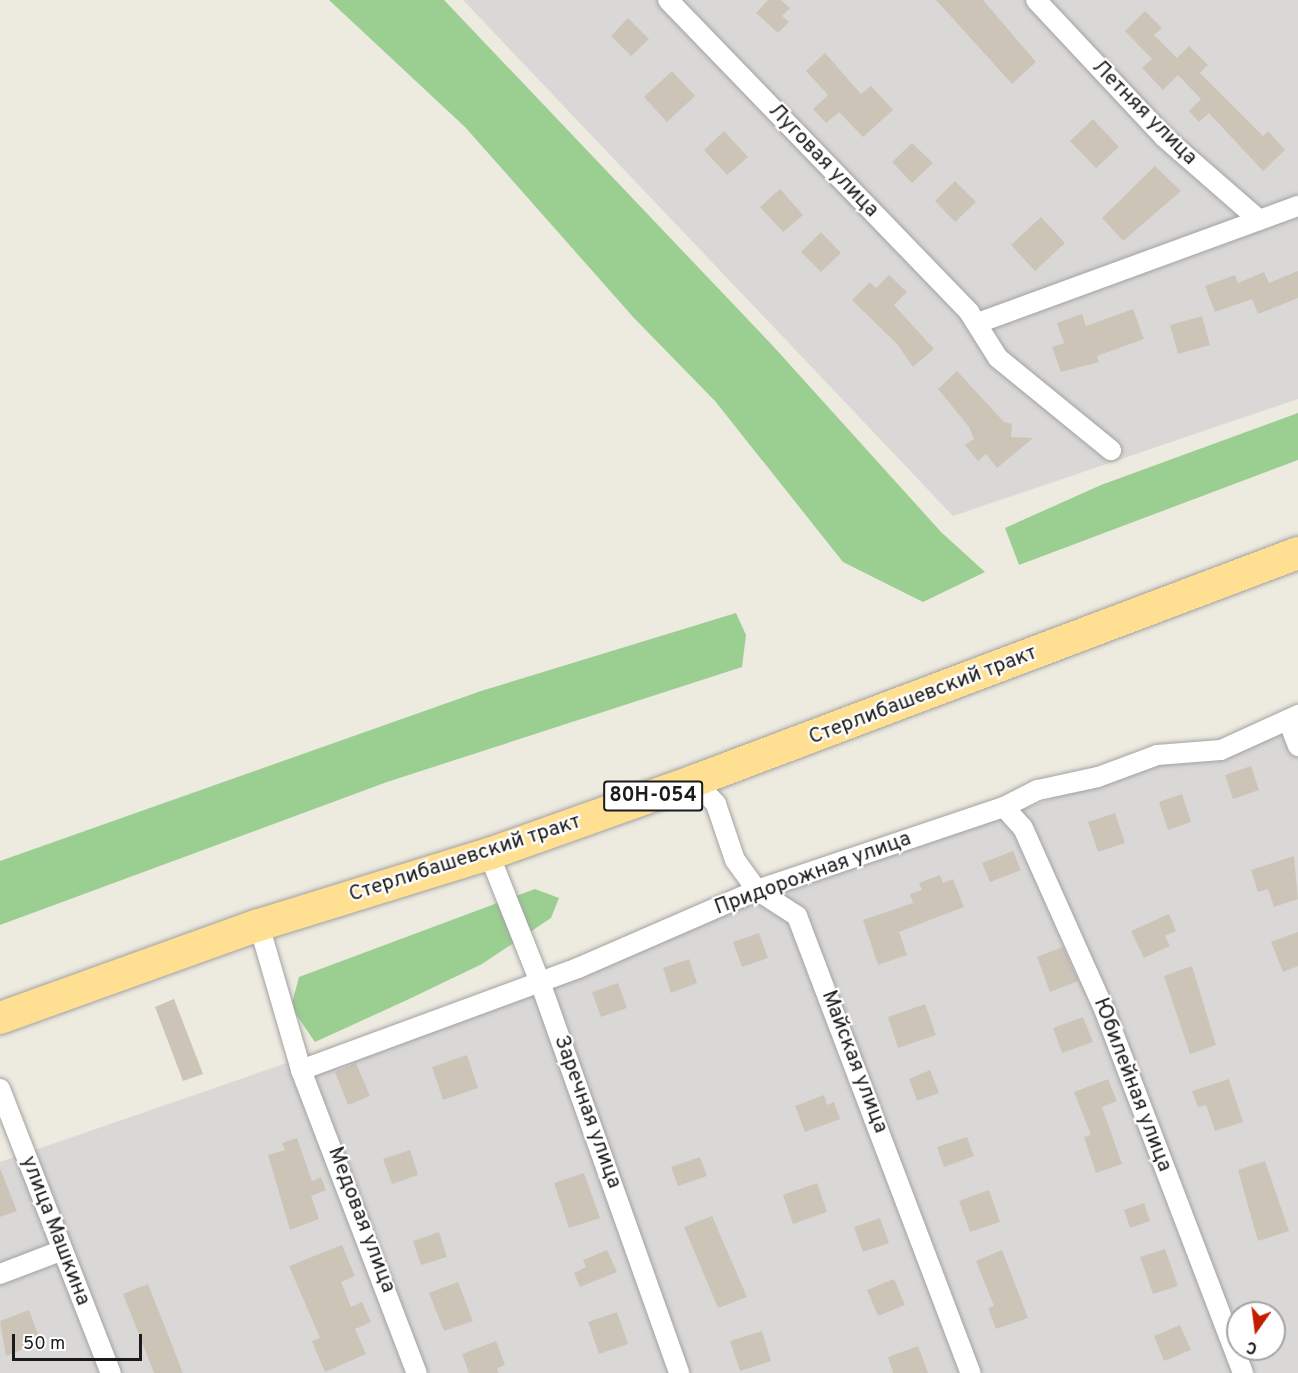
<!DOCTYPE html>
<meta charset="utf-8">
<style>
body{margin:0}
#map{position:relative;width:1298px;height:1373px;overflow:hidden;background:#edeadf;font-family:Overpass,sans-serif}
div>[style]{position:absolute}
.residential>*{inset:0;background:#d9d8d7}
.forest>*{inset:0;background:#9acf91}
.building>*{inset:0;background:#cdc4b8}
.roads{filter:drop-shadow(0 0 2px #a2a2a2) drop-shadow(0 0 2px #a2a2a2)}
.street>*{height:20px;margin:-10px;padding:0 10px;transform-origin:10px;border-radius:10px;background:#fff}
.primary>*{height:32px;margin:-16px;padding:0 16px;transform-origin:16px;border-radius:16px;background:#ffe092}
span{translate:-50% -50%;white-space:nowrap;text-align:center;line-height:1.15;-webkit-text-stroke:4.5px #fff;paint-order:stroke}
.shield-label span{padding:2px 4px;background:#fff;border:2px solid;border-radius:4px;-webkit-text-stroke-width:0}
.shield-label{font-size:20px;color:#1b1b1b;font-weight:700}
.street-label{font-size:21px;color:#1b1b1b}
.north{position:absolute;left:1226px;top:1301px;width:60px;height:60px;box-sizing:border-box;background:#fff;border:2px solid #a4a4a4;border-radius:50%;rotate:194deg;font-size:16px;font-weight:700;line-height:24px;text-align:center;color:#1b1b1b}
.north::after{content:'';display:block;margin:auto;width:21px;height:27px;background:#c51c00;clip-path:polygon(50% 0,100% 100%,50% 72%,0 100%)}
.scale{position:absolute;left:12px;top:1334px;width:130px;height:27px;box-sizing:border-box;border:3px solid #1b1b1b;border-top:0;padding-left:8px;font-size:18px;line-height:21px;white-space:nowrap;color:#1b1b1b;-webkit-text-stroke:4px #fff;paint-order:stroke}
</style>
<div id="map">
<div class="residential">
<i style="clip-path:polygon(463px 0,1298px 0,1298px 399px,953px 516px)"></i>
<i style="clip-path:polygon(evenodd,1298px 714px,1298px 1373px,0 1373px,0 1162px,1298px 714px,1238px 1313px,1274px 1313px,1274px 1349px,1238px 1349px,1238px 1313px)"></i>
</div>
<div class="forest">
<i style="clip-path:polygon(329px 0,444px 0,773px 346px,941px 532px,985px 572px,923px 602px,843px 562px,715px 401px,634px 318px,465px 127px)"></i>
<i style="clip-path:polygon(1298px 413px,1298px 460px,1019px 565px,1005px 528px,1101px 485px)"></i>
<i style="clip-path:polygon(736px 613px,746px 635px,742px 667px,387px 782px,0 925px,0 861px,481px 691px)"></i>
<i style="clip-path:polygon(535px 889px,559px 898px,551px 918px,482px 964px,407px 1000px,315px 1042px,291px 1007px,299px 977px)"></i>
</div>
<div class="building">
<i style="clip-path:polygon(768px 0,781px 0,790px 8px,782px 16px,789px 22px,778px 33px,756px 13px)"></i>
<i style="clip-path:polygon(936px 0,983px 0,1036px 62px,1012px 84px)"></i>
<i style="clip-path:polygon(1145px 11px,1162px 28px,1154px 35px,1177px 58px,1189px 46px,1208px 65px,1200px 73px,1263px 136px,1268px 131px,1285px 150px,1263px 171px,1209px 113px,1199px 122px,1189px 111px,1201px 99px,1178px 75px,1163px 90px,1142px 68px,1152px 59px,1125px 31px)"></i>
<i style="clip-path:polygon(628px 18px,649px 39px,631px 56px,611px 36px)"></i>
<i style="clip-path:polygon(825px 53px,861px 94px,871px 86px,893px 110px,863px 137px,839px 112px,826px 123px,813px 109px,828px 95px,806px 71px)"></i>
<i style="clip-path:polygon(672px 71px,695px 96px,667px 122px,644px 97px)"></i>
<i style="clip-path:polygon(1093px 119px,1119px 147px,1096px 168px,1070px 141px)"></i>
<i style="clip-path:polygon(724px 131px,748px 157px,727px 175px,704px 150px)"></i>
<i style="clip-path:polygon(912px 143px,933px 163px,912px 183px,892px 162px)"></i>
<i style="clip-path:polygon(1155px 166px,1181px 191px,1123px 241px,1102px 218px)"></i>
<i style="clip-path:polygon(955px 181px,976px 202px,955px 222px,935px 201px)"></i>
<i style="clip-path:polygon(780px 189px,803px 215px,783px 232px,760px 207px)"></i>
<i style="clip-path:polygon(1041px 217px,1065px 243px,1035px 271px,1011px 245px)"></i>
<i style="clip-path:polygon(821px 232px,841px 253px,821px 272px,801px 252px)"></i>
<i style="clip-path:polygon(1298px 271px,1298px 298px,1258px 314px,1252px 299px,1215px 312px,1205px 286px,1235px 275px,1238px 283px,1264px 272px,1269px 283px)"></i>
<i style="clip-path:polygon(889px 275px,907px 292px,894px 305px,934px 349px,913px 367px,897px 344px,852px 300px,870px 282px,876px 288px)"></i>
<i style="clip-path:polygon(1133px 309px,1144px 339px,1097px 356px,1099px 362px,1061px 372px,1052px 347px,1064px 343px,1057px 323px,1082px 314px,1086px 326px)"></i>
<i style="clip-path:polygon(1202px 316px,1210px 345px,1178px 354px,1170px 325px)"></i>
<i style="clip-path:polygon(957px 371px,1004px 422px,1012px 424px,1011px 437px,1033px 438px,997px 468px,986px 454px,978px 461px,965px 445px,974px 439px,969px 427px,938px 389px)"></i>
<i style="clip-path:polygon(1251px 766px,1259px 790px,1233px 799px,1225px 775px)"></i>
<i style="clip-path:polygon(1182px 794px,1191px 822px,1168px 830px,1159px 802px)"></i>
<i style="clip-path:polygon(1115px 813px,1125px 843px,1098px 852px,1088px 822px)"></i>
<i style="clip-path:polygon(1013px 851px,1021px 870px,990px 882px,982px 863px)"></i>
<i style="clip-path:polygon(1294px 856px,1298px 899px,1274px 907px,1268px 889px,1258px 892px,1251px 870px)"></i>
<i style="clip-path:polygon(940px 875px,943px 883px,953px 879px,964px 907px,899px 932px,907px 955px,878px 965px,863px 920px,913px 903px,910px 894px,922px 890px,919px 883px)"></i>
<i style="clip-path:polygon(1169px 914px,1176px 931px,1165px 936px,1170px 946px,1144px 958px,1131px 931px)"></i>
<i style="clip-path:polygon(1298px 932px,1298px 966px,1283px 972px,1271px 942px)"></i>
<i style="clip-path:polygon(759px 933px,768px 958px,742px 967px,733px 942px)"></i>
<i style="clip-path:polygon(1063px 947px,1078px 981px,1050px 992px,1037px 957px)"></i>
<i style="clip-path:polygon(689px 959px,697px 983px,671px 993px,663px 968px)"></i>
<i style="clip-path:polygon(1192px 966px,1216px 1045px,1190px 1054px,1164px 976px)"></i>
<i style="clip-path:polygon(618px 983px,627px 1008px,601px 1017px,592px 992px)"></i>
<i style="clip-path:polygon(174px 999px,203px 1074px,183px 1081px,155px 1007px)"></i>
<i style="clip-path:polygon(925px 1004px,936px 1035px,898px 1048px,888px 1017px)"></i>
<i style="clip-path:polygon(1083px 1017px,1093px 1042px,1062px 1053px,1053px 1028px)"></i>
<i style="clip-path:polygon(467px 1055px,478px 1088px,443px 1100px,432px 1067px)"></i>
<i style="clip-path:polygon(356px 1063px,370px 1096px,348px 1105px,335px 1072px)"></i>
<i style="clip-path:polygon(930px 1070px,939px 1093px,917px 1101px,909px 1079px)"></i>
<i style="clip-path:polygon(1108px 1079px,1117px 1101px,1102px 1107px,1122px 1164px,1096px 1173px,1084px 1137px,1091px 1135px,1074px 1092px)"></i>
<i style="clip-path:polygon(1229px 1079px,1243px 1122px,1215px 1131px,1206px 1105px,1198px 1107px,1192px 1091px)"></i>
<i style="clip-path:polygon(824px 1095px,827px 1105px,834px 1102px,840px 1119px,805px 1132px,795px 1106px)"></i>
<i style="clip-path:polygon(967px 1137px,974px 1156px,944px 1167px,937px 1147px)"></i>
<i style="clip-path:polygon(297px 1138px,312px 1181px,321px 1177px,326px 1190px,311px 1196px,319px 1219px,290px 1230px,268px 1155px,285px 1150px,282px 1143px)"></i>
<i style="clip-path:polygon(410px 1150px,418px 1175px,392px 1184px,383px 1159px)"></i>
<i style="clip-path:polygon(700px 1157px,707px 1176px,678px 1186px,671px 1167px)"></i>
<i style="clip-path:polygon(1265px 1161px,1289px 1231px,1258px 1241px,1238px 1170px)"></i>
<i style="clip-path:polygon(0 1168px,17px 1211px,0 1217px)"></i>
<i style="clip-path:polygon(584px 1173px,600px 1218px,569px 1228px,554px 1183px)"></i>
<i style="clip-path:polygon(817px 1183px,827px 1212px,793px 1224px,783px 1195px)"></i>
<i style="clip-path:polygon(989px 1190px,1000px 1222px,970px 1232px,959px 1201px)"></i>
<i style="clip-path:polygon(1144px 1203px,1150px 1221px,1130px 1228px,1124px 1210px)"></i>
<i style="clip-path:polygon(712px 1216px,747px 1297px,718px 1308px,684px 1227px)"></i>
<i style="clip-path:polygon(880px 1218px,889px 1243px,863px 1252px,854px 1227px)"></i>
<i style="clip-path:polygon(439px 1232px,447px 1257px,421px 1265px,413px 1241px)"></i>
<i style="clip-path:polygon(342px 1245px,355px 1276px,341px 1282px,351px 1307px,362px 1302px,371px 1322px,355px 1329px,366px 1354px,325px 1372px,312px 1341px,320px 1338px,289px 1266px)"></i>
<i style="clip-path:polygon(1165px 1249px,1178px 1286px,1153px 1294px,1140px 1257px)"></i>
<i style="clip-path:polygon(607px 1250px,617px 1272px,580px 1287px,574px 1273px,586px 1267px,583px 1260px)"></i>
<i style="clip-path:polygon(1002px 1250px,1028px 1318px,996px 1329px,988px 1308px,994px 1306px,976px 1261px)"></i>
<i style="clip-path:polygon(894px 1279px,905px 1305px,878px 1316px,867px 1290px)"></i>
<i style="clip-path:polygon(458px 1282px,473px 1321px,444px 1331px,429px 1293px)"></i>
<i style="clip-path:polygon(148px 1284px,172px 1345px,183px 1373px,154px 1373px,147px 1355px,123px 1294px)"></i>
<i style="clip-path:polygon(29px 1310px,41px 1342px,6px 1356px,0 1321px)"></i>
<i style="clip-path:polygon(617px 1312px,628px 1344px,599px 1354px,588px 1322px)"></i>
<i style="clip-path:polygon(1180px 1325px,1191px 1350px,1164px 1361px,1154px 1336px)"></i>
<i style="clip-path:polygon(762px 1331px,771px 1361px,740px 1371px,730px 1341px)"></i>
<i style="clip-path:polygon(496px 1341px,505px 1365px,497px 1368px,499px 1373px,469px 1373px,462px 1354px)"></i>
<i style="clip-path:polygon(918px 1346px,928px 1373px,893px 1373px,888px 1357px)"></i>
</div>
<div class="roads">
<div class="street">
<i style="left:668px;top:0;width:434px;rotate:46deg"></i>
<i style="left:969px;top:312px;width:54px;rotate:57.8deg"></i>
<i style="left:998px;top:358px;width:146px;rotate:39.2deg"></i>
<i style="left:1036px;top:0;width:187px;rotate:46.9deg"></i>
<i style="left:1164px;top:137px;width:126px;rotate:41.1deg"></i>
<i style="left:978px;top:323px;width:341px;rotate:-20.1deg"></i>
<i style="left:1288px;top:720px;width:28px;rotate:69deg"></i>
<i style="left:694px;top:781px;width:32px;rotate:46deg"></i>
<i style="left:716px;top:804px;width:59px;rotate:71.3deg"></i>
<i style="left:735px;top:860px;width:37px;rotate:54deg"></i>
<i style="left:757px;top:890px;width:48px;rotate:33deg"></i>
<i style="left:797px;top:916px;width:489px;rotate:69.2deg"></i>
<i style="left:1004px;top:807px;width:28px;rotate:48deg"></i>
<i style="left:1023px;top:828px;width:198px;rotate:65.9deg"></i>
<i style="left:1104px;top:1009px;width:390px;rotate:69.1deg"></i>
<i style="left:489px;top:854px;width:138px;rotate:68.3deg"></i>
<i style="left:540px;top:982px;width:415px;rotate:70.4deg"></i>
<i style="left:259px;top:925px;width:151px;rotate:73.8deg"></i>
<i style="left:301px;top:1070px;width:324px;rotate:69.1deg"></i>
<i style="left:301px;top:1070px;width:295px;rotate:-20.2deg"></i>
<i style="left:578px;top:968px;width:195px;rotate:-23.5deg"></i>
<i style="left:757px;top:890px;width:261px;rotate:-18.6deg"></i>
<i style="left:1004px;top:807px;width:38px;rotate:-27deg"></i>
<i style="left:1038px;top:790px;width:61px;rotate:-12.2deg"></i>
<i style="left:1098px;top:777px;width:63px;rotate:-20.4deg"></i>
<i style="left:1157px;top:755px;width:64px;rotate:-4.5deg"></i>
<i style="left:1221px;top:750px;width:85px;rotate:-24.4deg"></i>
<i style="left:0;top:1089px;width:305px;rotate:68.7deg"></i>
<i style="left:0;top:1274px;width:67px;rotate:-20.9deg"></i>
</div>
<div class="primary">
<i style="left:0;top:1018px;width:275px;rotate:-19.8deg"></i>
<i style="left:259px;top:925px;width:241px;rotate:-17.2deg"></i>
<i style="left:489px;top:854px;width:218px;rotate:-19.6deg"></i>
<i style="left:694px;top:781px;width:646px;rotate:-20.68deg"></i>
</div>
</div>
<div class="shield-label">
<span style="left:653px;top:796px">80Н-054</span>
</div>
<div class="street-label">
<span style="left:1144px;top:113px;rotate:45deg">Летняя улица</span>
<span style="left:823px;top:161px;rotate:46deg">Луговая улица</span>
<span style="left:923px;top:696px;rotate:-21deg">Стерлибашевский тракт</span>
<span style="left:465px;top:859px;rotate:-18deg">Стерлибашевский тракт</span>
<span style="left:813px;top:874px;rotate:-20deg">Придорожная улица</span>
<span style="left:854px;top:1062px;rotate:69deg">Майская улица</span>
<span style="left:1132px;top:1085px;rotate:69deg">Юбилейная улица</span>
<span style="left:587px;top:1112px;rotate:70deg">Заречная улица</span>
<span style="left:361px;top:1220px;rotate:69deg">Медовая улица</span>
<span style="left:55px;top:1231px;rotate:69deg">улица Машкина</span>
</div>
<div class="north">С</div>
<div class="scale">50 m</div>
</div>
